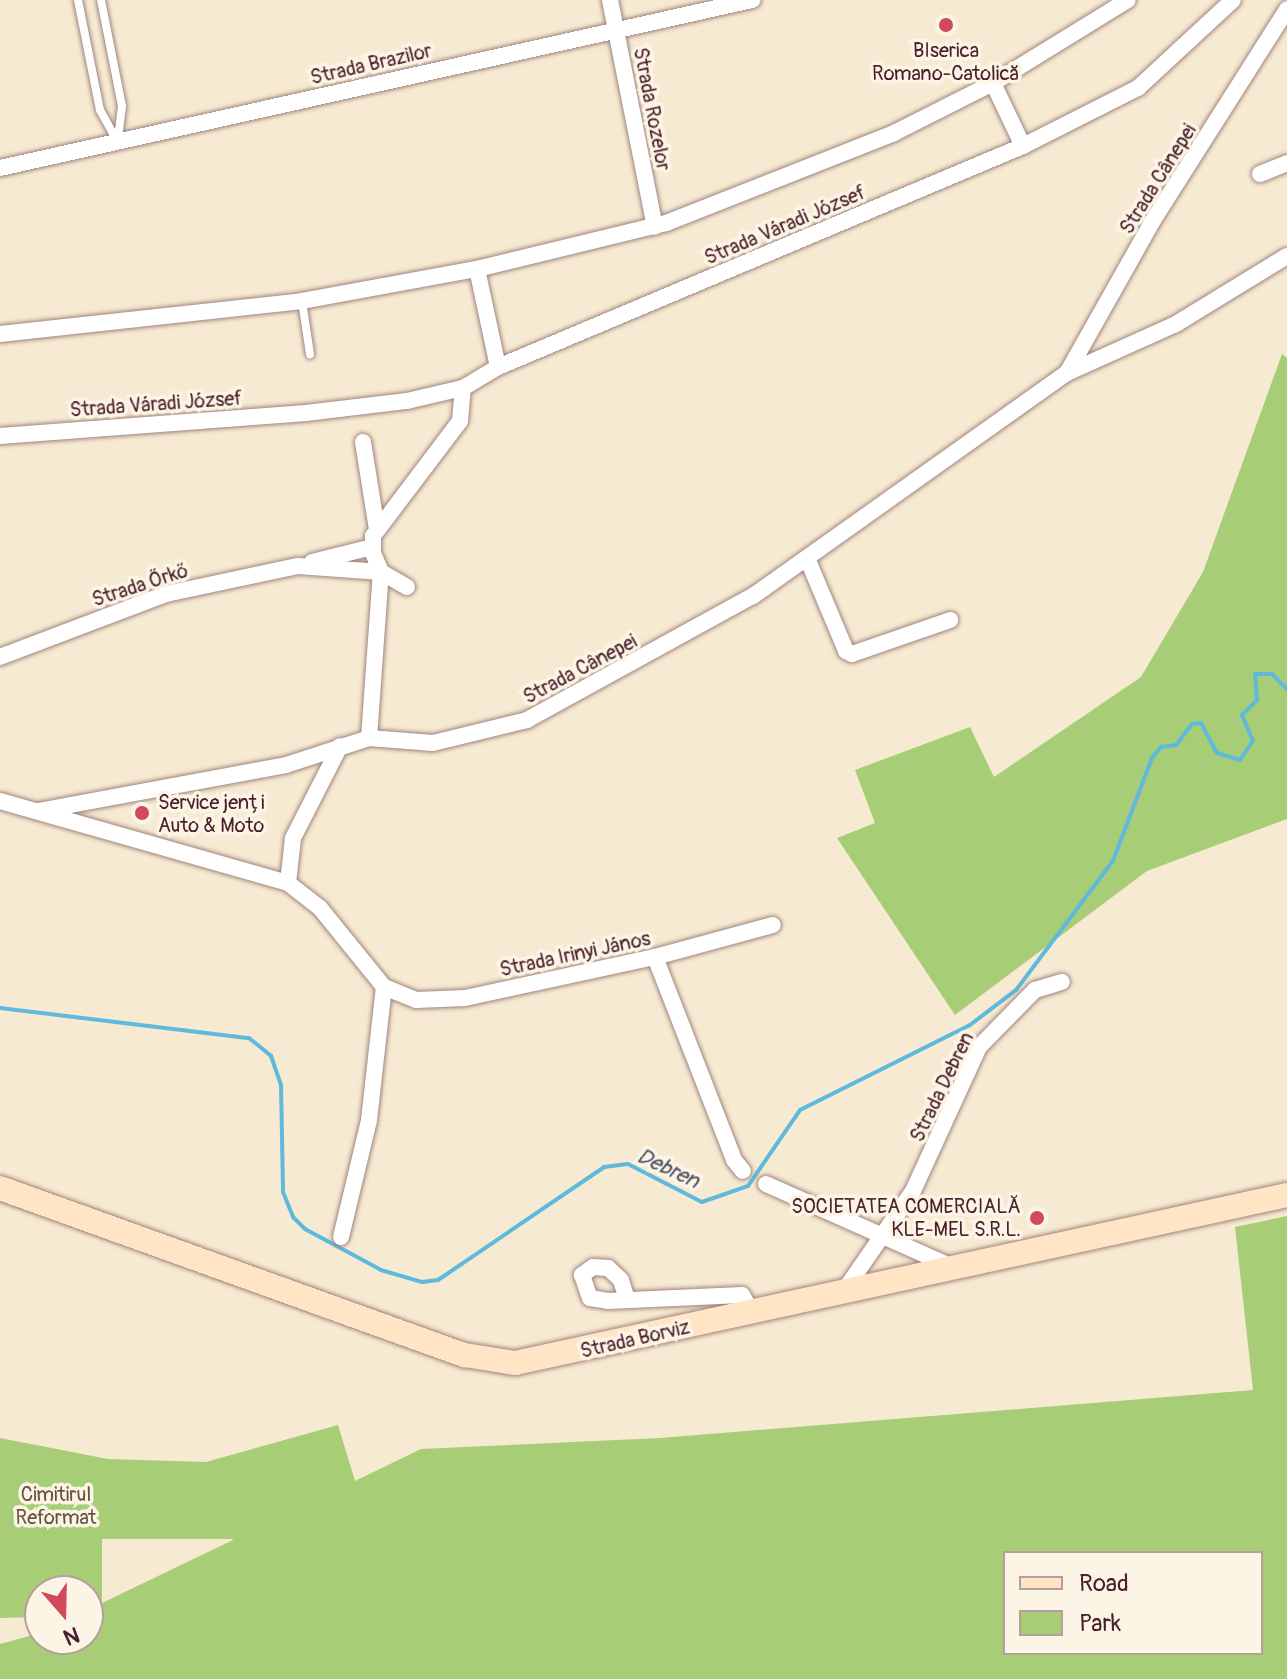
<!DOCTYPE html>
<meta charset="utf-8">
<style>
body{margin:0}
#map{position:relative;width:1287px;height:1679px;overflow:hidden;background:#f7ead2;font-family:Pangolin,sans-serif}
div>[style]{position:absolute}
.green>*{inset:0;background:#a8cd77}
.stream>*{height:4px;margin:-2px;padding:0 2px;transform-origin:2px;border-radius:2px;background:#5eb9dc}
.roads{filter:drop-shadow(0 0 2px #a0847e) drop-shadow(0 0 2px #a0847e)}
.lane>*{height:8px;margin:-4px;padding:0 4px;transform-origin:4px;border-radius:4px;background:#fff}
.street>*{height:16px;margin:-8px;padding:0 8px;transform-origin:8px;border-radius:8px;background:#fff}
.secondary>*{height:24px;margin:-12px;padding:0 12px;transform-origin:12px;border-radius:12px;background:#ffe4c6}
.dots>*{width:22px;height:22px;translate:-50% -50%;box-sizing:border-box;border:4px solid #fcf5e5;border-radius:50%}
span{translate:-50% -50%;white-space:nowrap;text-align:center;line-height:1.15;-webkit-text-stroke:7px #fcf5e5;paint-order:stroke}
.poi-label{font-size:20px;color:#4a1f2b}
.left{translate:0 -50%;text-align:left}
.right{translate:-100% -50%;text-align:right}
.street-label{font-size:20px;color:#4a1f2b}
.park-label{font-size:20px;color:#665342}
.water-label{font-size:22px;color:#515569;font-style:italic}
.legend{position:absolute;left:1003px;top:1551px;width:260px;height:104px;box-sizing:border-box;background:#fcf5e5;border:2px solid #b59f9b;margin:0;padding:10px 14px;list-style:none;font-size:24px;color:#4a1f2b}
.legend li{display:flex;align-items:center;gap:16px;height:40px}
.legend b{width:40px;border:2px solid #b59f9b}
.north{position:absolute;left:24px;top:1575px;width:80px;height:80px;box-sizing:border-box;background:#fcf5e5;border:2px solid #b59f9b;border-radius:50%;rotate:160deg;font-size:22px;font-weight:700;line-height:32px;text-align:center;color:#4a1f2b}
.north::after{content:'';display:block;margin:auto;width:28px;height:36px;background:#d1495b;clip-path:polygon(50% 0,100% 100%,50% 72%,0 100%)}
</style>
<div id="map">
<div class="green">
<i style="clip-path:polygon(1282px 354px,1287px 358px,1287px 819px,1147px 871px,955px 1015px,837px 838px,875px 823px,855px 770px,970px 727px,994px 777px,1141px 677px,1203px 572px)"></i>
<i style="clip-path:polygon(evenodd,1287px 1216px,1287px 1679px,0 1679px,0 1644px,40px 1633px,40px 1639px,88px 1639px,88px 1591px,40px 1591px,40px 1617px,0 1618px,0 1438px,108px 1459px,206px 1462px,338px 1425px,355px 1481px,421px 1449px,660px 1438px,1253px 1390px,1235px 1227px,1287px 1216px,102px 1539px,232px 1539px,233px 1540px,102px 1603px,102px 1539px,1287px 1216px,1261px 1553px,1261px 1653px,1005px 1653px,1005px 1553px,1261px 1553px)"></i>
</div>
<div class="stream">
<i style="left:0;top:1008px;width:251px;rotate:6.9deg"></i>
<i style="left:249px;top:1038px;width:28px;rotate:39deg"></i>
<i style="left:271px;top:1056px;width:31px;rotate:71deg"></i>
<i style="left:281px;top:1085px;width:107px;rotate:88.9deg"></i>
<i style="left:283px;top:1192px;width:27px;rotate:68deg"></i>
<i style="left:293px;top:1217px;width:17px;rotate:45deg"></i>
<i style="left:305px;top:1229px;width:86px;rotate:28.3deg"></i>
<i style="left:381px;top:1270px;width:43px;rotate:16.3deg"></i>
<i style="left:422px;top:1282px;width:16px;rotate:-7deg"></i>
<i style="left:438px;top:1280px;width:201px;rotate:-34.2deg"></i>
<i style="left:604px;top:1167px;width:24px;rotate:-7deg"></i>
<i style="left:628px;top:1164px;width:83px;rotate:27.2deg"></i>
<i style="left:702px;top:1202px;width:49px;rotate:-19.2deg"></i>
<i style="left:748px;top:1186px;width:92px;rotate:-55.6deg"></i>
<i style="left:800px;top:1110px;width:190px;rotate:-26.6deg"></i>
<i style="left:970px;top:1025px;width:58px;rotate:-37.3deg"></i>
<i style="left:1016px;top:990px;width:161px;rotate:-53.1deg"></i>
<i style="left:1113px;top:861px;width:110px;rotate:-69.3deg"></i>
<i style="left:1152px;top:758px;width:14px;rotate:-51deg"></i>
<i style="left:1161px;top:747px;width:15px;rotate:-8deg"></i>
<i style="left:1176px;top:745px;width:26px;rotate:-53deg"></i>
<i style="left:1192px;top:724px;width:9px;rotate:-6deg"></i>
<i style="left:1201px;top:723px;width:34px;rotate:62deg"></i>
<i style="left:1217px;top:753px;width:24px;rotate:17deg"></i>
<i style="left:1240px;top:760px;width:23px;rotate:-56deg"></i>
<i style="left:1253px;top:741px;width:28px;rotate:-113deg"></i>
<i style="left:1242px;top:715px;width:21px;rotate:-45deg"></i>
<i style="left:1257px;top:700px;width:26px;rotate:-94deg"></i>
<i style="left:1255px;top:674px;width:17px"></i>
<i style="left:1272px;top:674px;width:21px;rotate:45deg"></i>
</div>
<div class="roads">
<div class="lane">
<i style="left:78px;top:0;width:112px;rotate:78.7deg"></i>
<i style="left:100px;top:110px;width:37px;rotate:61deg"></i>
<i style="left:101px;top:0;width:108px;rotate:78.8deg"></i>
<i style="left:122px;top:106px;width:35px;rotate:97deg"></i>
<i style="left:302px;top:301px;width:54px;rotate:81.4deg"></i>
</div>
<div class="street">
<i style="left:610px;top:0;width:231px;rotate:78.8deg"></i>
<i style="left:1023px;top:146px;width:129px;rotate:-26.8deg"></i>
<i style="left:1138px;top:88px;width:129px;rotate:-42.8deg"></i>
<i style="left:0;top:168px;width:771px;rotate:-12.59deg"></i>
<i style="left:1260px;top:174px;width:29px;rotate:-22deg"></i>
<i style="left:477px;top:269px;width:100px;rotate:77.9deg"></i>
<i style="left:0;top:334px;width:304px;rotate:-6.2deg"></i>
<i style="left:302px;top:301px;width:178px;rotate:-10.4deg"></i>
<i style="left:477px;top:269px;width:195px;rotate:-13.7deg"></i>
<i style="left:666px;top:223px;width:245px;rotate:-21.5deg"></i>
<i style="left:894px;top:133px;width:111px;rotate:-26.8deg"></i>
<i style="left:993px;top:83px;width:158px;rotate:-31.6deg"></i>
<i style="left:1067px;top:373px;width:173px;rotate:-60.6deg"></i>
<i style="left:1152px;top:222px;width:252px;rotate:-57.6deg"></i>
<i style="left:0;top:436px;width:307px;rotate:-4.3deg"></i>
<i style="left:306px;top:413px;width:102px;rotate:-6.8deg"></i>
<i style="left:407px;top:401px;width:57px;rotate:-13.1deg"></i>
<i style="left:463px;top:388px;width:41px;rotate:-31deg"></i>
<i style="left:498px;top:367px;width:570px;rotate:-22.83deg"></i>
<i style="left:1023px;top:146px;width:70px;rotate:-115.5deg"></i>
<i style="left:363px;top:442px;width:88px;rotate:80.9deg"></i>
<i style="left:807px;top:558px;width:101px;rotate:67.2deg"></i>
<i style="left:846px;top:651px;width:7px;rotate:27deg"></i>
<i style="left:852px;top:654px;width:104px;rotate:-19.1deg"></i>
<i style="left:312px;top:562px;width:62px;rotate:-14deg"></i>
<i style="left:0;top:657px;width:178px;rotate:-20.8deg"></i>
<i style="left:166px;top:594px;width:135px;rotate:-12deg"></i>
<i style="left:298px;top:566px;width:83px;rotate:4.1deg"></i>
<i style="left:381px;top:572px;width:30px;rotate:30deg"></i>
<i style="left:369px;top:738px;width:166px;rotate:-85.9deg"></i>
<i style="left:381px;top:572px;width:21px;rotate:-113deg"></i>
<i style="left:373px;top:553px;width:17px;rotate:-90deg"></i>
<i style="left:373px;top:536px;width:144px;rotate:-52.9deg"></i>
<i style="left:460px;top:421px;width:33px;rotate:-85deg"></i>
<i style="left:0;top:801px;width:299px;rotate:15.9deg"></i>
<i style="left:288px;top:883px;width:41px;rotate:38deg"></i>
<i style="left:320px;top:908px;width:102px;rotate:51deg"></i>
<i style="left:384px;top:987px;width:35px;rotate:22deg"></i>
<i style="left:416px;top:1000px;width:49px;rotate:-2.3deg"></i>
<i style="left:465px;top:998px;width:194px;rotate:-12.2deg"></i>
<i style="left:655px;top:957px;width:122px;rotate:-15.2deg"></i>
<i style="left:38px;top:811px;width:252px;rotate:-10.5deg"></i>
<i style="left:286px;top:765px;width:87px;rotate:-18deg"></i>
<i style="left:369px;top:738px;width:64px;rotate:4.5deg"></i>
<i style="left:433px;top:743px;width:97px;rotate:-13.7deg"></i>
<i style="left:527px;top:720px;width:258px;rotate:-28.8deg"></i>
<i style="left:753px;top:596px;width:385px;rotate:-35.4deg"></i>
<i style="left:1067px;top:373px;width:120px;rotate:-24.2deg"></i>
<i style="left:1176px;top:324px;width:130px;rotate:-31.5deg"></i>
<i style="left:288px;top:883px;width:45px;rotate:-83.7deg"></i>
<i style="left:293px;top:838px;width:103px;rotate:-62.9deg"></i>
<i style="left:655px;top:957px;width:218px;rotate:68.7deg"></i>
<i style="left:734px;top:1160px;width:14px;rotate:51deg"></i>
<i style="left:766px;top:1184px;width:207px;rotate:24deg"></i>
<i style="left:341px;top:1237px;width:120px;rotate:-76.5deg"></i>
<i style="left:369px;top:1120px;width:134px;rotate:-83.6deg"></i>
<i style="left:844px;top:1291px;width:121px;rotate:-55.4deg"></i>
<i style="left:913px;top:1191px;width:158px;rotate:-65.4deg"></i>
<i style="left:979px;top:1047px;width:80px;rotate:-45.5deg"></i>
<i style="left:1035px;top:990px;width:28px;rotate:-17deg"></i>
<i style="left:627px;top:1299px;width:20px;rotate:-108deg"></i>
<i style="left:621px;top:1280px;width:18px;rotate:-137deg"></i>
<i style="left:608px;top:1268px;width:15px;rotate:-176deg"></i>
<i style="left:593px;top:1267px;width:14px;rotate:144deg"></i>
<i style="left:582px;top:1275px;width:24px;rotate:71deg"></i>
<i style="left:590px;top:1298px;width:18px;rotate:9deg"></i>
<i style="left:608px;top:1301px;width:134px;rotate:-2.6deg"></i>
<i style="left:742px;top:1295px;width:20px;rotate:60deg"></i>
</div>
<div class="secondary">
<i style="left:0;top:1188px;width:494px;rotate:19.8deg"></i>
<i style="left:465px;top:1355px;width:51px;rotate:9.1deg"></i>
<i style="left:515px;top:1363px;width:790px;rotate:-12.28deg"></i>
</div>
</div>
<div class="dots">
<i style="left:946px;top:25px;background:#d1495b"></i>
<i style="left:142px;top:813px;background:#d1495b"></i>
<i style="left:1037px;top:1218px;background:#d1495b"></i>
</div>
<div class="poi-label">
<span style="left:946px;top:62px">BIserica<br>Romano-Catolică</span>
<span class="left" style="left:158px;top:814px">Service jenți<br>Auto &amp; Moto</span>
<span class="right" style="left:1021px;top:1218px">SOCIETATEA COMERCIALĂ<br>KLE-MEL S.R.L.</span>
</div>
<div class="street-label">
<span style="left:371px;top:64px;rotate:-13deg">Strada Brazilor</span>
<span style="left:652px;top:109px;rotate:79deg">Strada Rozelor</span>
<span style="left:1158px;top:179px;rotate:-58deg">Strada Cânepei</span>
<span style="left:785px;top:225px;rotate:-23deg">Strada Váradi József</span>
<span style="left:156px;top:404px;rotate:-4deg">Strada Váradi József</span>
<span style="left:140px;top:585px;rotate:-18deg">Strada Őrkő</span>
<span style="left:580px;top:669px;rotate:-28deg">Strada Cânepei</span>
<span style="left:575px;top:954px;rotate:-12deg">Strada Irinyi János</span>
<span style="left:942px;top:1087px;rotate:-64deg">Strada Debren</span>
<span style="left:635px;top:1339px;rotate:-13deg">Strada Borviz</span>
</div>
<div class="park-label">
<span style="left:56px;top:1506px">Cimitirul<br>Reformat</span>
</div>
<div class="water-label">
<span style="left:668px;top:1169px;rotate:25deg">Debren</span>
</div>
<ul class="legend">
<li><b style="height:10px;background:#ffe4c6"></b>Road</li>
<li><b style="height:22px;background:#a8cd77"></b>Park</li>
</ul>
<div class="north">N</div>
</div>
